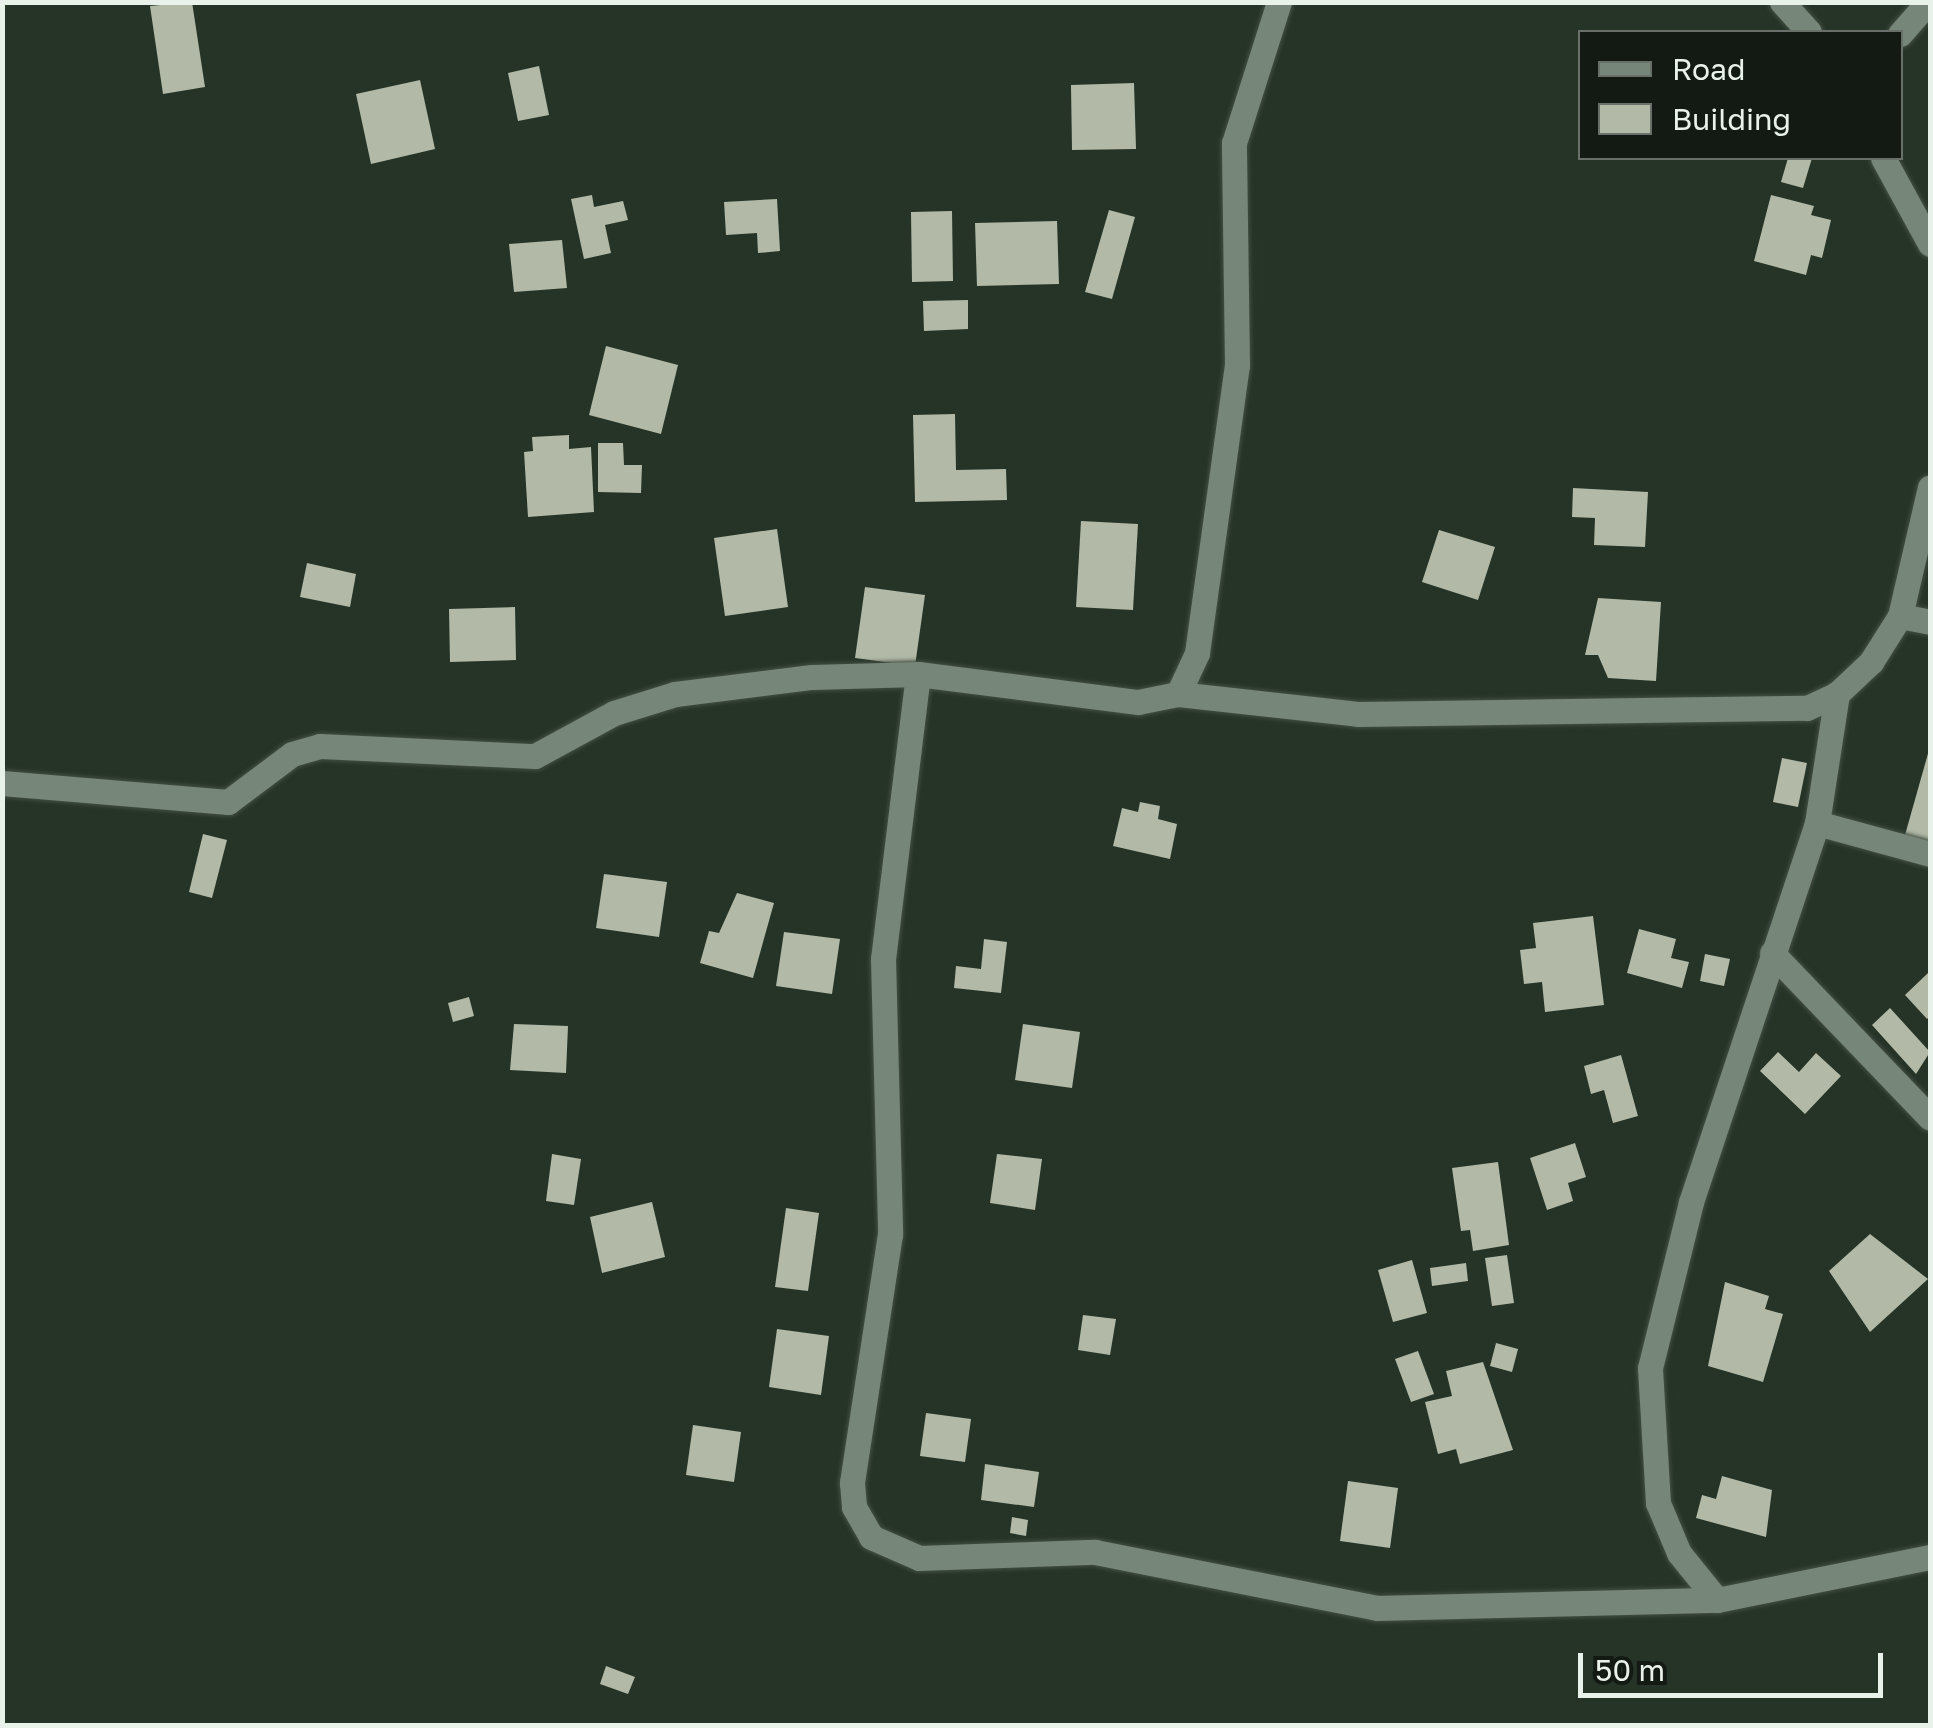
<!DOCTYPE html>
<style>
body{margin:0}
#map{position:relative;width:1933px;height:1728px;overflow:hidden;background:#263428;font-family:"Golos Text",sans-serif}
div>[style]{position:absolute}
.building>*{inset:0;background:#b2baa7}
.roads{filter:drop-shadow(0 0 2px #434f44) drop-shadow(0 0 2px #434f44)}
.minor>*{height:25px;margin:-12.5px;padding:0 12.5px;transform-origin:12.5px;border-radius:12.5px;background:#768678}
span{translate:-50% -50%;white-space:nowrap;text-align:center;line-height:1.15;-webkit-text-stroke:10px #131a14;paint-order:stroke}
.frame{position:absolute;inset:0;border:5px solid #e9f2ea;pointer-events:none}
.legend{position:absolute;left:1578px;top:30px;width:325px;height:130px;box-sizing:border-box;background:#131a14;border:2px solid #69706a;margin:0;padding:12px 18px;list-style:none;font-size:30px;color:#e9f2ea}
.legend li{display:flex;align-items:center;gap:20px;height:50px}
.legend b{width:50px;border:2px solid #69706a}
.scale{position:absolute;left:1578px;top:1653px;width:305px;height:45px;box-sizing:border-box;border:5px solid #e9f2ea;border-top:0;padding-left:12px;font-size:30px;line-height:35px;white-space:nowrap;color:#e9f2ea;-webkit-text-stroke:8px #131a14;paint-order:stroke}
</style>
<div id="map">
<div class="building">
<i style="clip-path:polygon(192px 2px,205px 87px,163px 94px,150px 6px)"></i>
<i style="clip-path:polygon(539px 66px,549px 115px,518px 121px,508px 73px)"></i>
<i style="clip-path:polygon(420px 80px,435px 149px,371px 164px,356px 94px)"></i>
<i style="clip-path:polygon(1134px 83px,1136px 149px,1072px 150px,1071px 85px)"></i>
<i style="clip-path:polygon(1788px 158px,1812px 158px,1803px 188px,1781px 182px)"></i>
<i style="clip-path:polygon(592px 195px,594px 207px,623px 201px,628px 220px,605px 225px,611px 253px,584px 259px,571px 199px)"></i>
<i style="clip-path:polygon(1771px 195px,1814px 206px,1811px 215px,1831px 220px,1822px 258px,1811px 255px,1806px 275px,1754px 261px)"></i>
<i style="clip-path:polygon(777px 199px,780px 251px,758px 253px,757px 233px,726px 235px,724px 202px)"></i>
<i style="clip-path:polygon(1109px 210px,1135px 217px,1112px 299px,1085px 292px)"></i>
<i style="clip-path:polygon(952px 211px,953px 281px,912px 282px,911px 212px)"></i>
<i style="clip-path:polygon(1057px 221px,1059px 284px,977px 286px,975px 223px)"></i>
<i style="clip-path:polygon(562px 240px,567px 288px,514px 292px,509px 244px)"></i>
<i style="clip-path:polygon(968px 300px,968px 329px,924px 331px,923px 301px)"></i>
<i style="clip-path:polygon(606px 346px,678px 365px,661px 434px,589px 415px)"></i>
<i style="clip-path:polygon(955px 414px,956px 470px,1006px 469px,1007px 500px,915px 502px,913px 415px)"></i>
<i style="clip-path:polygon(569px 435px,569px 449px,591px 447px,594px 512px,528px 517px,524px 452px,533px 451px,532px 437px)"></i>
<i style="clip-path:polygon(598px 443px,623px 443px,624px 465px,642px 465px,641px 493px,598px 492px)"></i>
<i style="clip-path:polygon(1573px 488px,1648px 492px,1645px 547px,1594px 545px,1595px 518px,1572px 517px)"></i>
<i style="clip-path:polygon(1081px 521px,1138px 524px,1133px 610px,1076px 607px)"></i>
<i style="clip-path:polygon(777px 529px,788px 607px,725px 616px,714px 538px)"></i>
<i style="clip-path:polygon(1439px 530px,1495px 547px,1478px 600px,1422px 582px)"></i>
<i style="clip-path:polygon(307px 563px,356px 574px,350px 607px,300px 597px)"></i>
<i style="clip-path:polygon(865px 587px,925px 595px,915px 666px,855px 658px)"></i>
<i style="clip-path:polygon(1598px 598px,1661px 602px,1656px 681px,1608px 678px,1598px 655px,1585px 655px)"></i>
<i style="clip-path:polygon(515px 607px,516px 660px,450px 662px,449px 609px)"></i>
<i style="clip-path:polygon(1929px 750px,1930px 750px,1930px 842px,1905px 835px)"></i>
<i style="clip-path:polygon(1782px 758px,1807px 763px,1798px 807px,1773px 802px)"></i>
<i style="clip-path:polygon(1140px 802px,1160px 806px,1158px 819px,1177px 824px,1170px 859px,1113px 846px,1122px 808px,1138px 812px)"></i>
<i style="clip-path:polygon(203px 834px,227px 840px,212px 898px,189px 892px)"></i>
<i style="clip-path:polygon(604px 874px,667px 882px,659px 937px,596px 928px)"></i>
<i style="clip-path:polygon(737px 893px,774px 903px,753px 978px,700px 963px,709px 931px,719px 933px)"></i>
<i style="clip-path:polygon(1593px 916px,1604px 1005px,1545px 1012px,1542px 982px,1524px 984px,1520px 950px,1536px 948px,1533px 923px)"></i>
<i style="clip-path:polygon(1639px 929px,1676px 939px,1671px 958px,1689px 962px,1682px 988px,1627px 973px)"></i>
<i style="clip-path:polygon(784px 932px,840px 939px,832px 994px,776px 986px)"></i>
<i style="clip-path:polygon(984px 939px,1007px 942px,1001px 993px,954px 988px,956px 966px,981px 969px)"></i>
<i style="clip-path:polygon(1705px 954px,1730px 959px,1724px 986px,1700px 981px)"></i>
<i style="clip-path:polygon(1928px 973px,1930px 1016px,1927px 1019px,1905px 995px)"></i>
<i style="clip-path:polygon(469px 997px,474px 1016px,453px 1022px,448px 1003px)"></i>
<i style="clip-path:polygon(1890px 1008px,1930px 1052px,1916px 1074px,1872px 1025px)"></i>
<i style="clip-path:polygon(514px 1024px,568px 1026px,566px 1073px,510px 1070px)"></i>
<i style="clip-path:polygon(1023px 1024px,1080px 1032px,1072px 1088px,1015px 1080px)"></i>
<i style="clip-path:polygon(1778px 1052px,1799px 1072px,1816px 1053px,1841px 1076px,1805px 1114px,1760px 1071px)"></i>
<i style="clip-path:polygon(1621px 1055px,1638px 1116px,1613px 1123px,1604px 1090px,1591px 1094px,1584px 1066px)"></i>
<i style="clip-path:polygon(1575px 1143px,1586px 1177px,1568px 1183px,1573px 1201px,1547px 1210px,1530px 1158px)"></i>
<i style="clip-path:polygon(552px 1154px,581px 1159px,574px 1205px,546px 1201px)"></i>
<i style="clip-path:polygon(997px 1154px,1042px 1159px,1035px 1210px,990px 1203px)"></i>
<i style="clip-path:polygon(1498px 1162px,1509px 1245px,1473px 1251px,1470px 1230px,1461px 1231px,1452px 1168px)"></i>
<i style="clip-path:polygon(652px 1202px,665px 1257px,602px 1273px,590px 1217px)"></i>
<i style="clip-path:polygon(786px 1208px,819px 1213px,808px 1291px,775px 1287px)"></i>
<i style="clip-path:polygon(1870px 1234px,1928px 1279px,1870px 1332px,1829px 1271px)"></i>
<i style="clip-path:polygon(1507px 1255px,1514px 1303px,1492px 1306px,1485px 1258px)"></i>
<i style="clip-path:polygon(1412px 1260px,1427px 1313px,1393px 1322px,1378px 1270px)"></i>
<i style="clip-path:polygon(1466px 1263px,1468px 1281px,1432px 1286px,1430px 1268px)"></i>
<i style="clip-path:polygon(1725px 1282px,1769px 1296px,1765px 1309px,1783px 1314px,1763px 1382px,1708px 1366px)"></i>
<i style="clip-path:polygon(1083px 1315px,1116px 1319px,1110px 1355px,1078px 1350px)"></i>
<i style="clip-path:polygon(777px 1329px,829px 1336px,821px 1395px,769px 1387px)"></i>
<i style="clip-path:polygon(1496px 1343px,1518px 1349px,1512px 1372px,1490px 1366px)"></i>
<i style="clip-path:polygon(1418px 1351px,1434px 1394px,1411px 1402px,1395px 1359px)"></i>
<i style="clip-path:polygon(1483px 1362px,1513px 1450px,1460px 1464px,1456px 1449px,1438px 1454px,1425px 1402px,1452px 1396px,1446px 1371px)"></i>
<i style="clip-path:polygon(926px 1413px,971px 1419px,965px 1462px,920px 1456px)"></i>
<i style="clip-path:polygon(693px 1425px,741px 1432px,734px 1482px,686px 1475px)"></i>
<i style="clip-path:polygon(985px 1464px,1039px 1472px,1034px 1507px,981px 1500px)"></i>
<i style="clip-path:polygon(1722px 1476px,1772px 1490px,1766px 1537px,1696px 1518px,1702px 1495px,1716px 1499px)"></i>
<i style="clip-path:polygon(1348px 1481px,1398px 1488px,1390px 1548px,1340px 1541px)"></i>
<i style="clip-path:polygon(1012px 1517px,1028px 1520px,1026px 1536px,1010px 1533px)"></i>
<i style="clip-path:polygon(606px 1666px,635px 1677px,628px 1694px,600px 1684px)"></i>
</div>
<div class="roads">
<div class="minor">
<i style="left:1782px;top:2px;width:40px;rotate:48deg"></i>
<i style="left:1900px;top:34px;width:43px;rotate:-48.8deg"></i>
<i style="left:1883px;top:158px;width:98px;rotate:61.3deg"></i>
<i style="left:1900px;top:616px;width:31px;rotate:11deg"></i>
<i style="left:918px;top:674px;width:287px;rotate:97deg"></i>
<i style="left:883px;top:959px;width:275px;rotate:88.5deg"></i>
<i style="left:890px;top:1234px;width:252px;rotate:98.7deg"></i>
<i style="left:852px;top:1483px;width:24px;rotate:85deg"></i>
<i style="left:854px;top:1507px;width:34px;rotate:60deg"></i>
<i style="left:871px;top:1537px;width:52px;rotate:23.6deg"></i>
<i style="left:919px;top:1558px;width:176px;rotate:-2deg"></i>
<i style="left:1095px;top:1552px;width:288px;rotate:11.2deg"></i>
<i style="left:1378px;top:1608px;width:339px;rotate:-1.4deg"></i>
<i style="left:1717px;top:1600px;width:217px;rotate:-11.4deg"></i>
<i style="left:1178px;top:694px;width:181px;rotate:6.3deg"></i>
<i style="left:1358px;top:714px;width:449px;rotate:-0.8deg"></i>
<i style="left:1807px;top:708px;width:33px;rotate:-25deg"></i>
<i style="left:1837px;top:694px;width:47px;rotate:-43.3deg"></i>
<i style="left:1871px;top:662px;width:54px;rotate:-57.8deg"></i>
<i style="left:1900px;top:616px;width:132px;rotate:-76.9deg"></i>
<i style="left:2px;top:783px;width:227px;rotate:4.8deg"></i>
<i style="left:228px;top:802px;width:80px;rotate:-36.9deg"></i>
<i style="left:292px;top:754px;width:29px;rotate:-16deg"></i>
<i style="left:320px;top:746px;width:215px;rotate:2.7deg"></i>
<i style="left:535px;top:756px;width:90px;rotate:-28.6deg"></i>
<i style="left:614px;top:713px;width:64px;rotate:-17.3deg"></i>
<i style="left:675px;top:694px;width:138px;rotate:-7.1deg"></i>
<i style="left:812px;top:677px;width:106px;rotate:-1.6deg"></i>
<i style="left:918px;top:674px;width:222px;rotate:7.3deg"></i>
<i style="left:1138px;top:702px;width:41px;rotate:-11.3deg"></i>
<i style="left:1178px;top:694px;width:45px;rotate:-65.1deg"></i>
<i style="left:1197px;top:653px;width:291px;rotate:-82.1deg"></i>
<i style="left:1237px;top:365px;width:222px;rotate:-90.8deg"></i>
<i style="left:1234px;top:143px;width:148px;rotate:-72.3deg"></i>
<i style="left:1817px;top:823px;width:117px;rotate:15.3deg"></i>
<i style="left:1772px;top:953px;width:228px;rotate:46.2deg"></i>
<i style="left:1717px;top:1600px;width:60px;rotate:-129deg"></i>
<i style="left:1679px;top:1553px;width:54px;rotate:-112.8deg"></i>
<i style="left:1658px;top:1503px;width:135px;rotate:-93.4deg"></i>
<i style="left:1650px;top:1368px;width:171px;rotate:-76.1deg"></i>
<i style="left:1691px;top:1202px;width:399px;rotate:-71.6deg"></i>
<i style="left:1817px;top:823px;width:131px;rotate:-81.2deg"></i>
</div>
</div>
<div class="frame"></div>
<ul class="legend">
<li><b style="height:12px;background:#768678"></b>Road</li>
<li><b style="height:28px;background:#b2baa7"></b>Building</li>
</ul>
<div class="scale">50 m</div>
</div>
